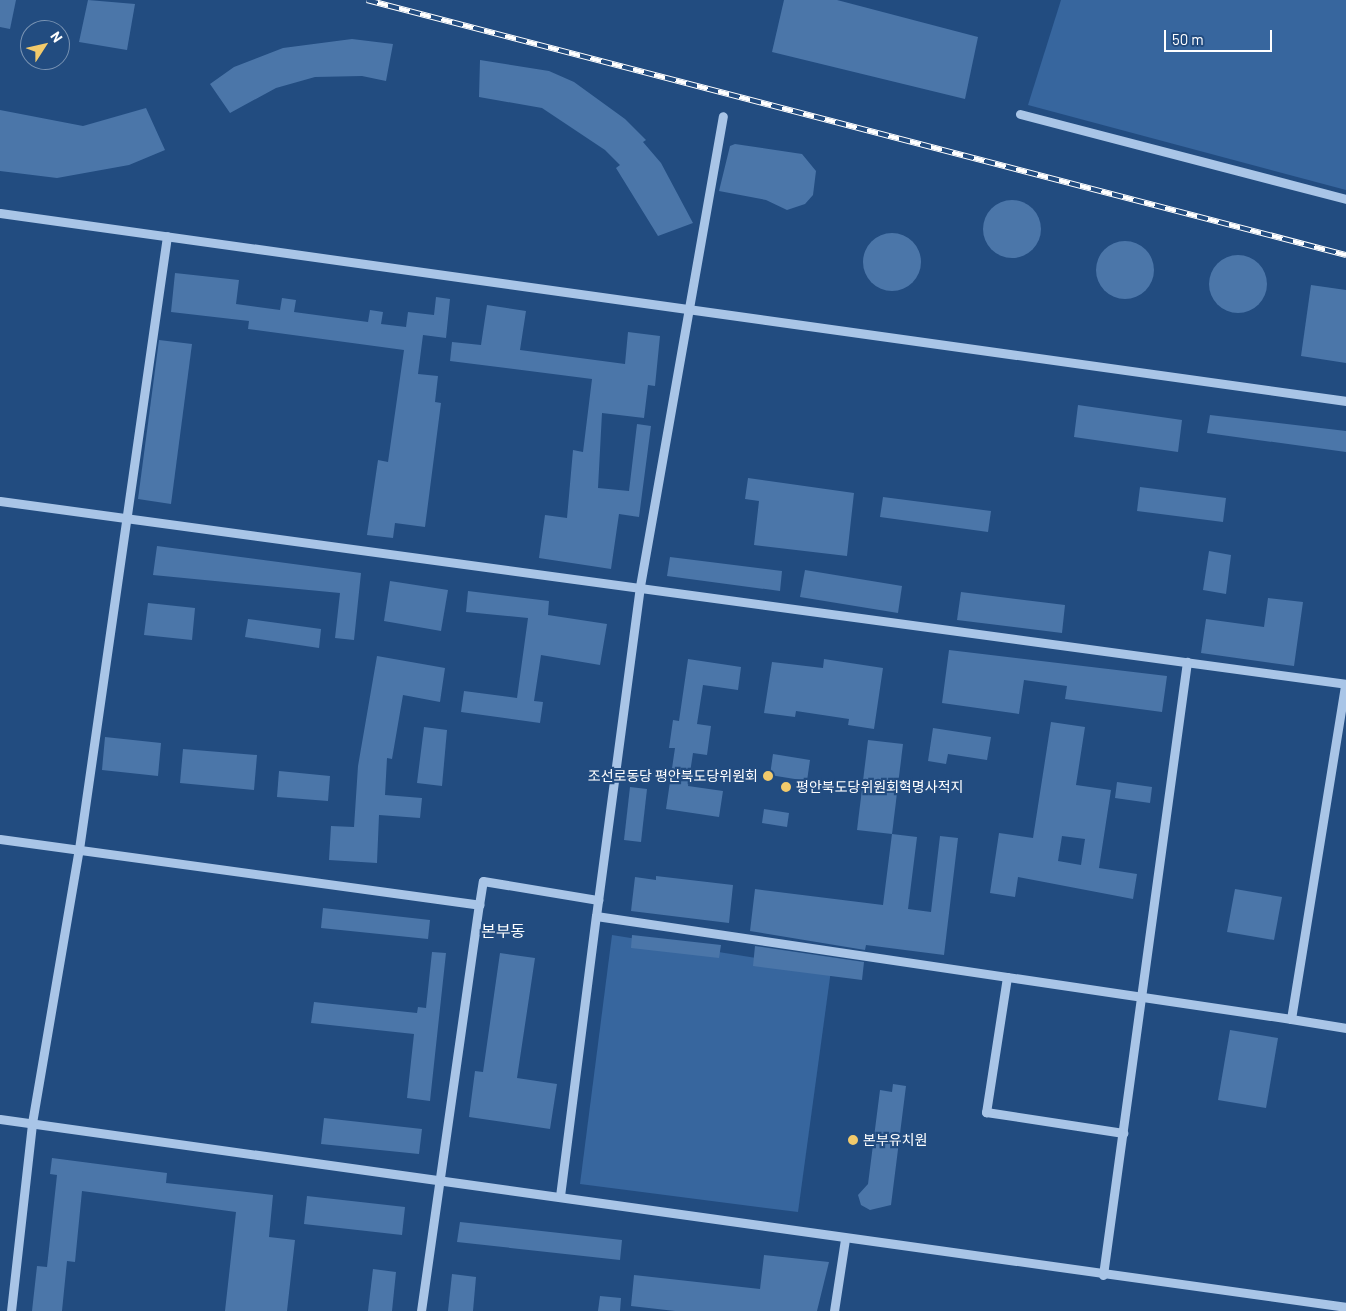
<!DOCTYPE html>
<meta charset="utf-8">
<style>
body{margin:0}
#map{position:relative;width:1346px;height:1311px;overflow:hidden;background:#224c80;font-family:Barlow,"Noto Sans KR",sans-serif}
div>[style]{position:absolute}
.green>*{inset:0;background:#37669e}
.building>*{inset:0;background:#4b76a9}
.round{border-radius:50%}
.minor>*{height:9px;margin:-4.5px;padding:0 4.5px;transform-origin:4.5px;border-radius:4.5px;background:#a9c5e7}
.rail>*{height:5.5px;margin-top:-2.75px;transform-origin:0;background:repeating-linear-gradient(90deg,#224c80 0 11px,#fff 0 22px);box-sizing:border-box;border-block:1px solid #fff}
.dots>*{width:14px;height:14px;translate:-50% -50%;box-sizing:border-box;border:2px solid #224c80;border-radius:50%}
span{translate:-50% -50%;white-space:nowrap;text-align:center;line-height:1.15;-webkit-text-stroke:4.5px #224c80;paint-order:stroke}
.poi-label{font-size:14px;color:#fff}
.right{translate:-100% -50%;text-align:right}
.left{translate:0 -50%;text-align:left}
.quarter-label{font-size:16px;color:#fff}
.north{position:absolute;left:20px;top:20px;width:50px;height:50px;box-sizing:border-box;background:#224c80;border:1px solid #7a94b3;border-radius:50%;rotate:55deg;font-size:14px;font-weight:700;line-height:20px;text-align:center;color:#fff}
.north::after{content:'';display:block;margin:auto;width:18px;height:22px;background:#f2ca6b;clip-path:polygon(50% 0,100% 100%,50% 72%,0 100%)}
.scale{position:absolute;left:1164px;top:30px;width:108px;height:22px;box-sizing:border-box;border:2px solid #fff;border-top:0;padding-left:6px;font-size:15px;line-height:18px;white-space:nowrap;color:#fff;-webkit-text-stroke:4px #224c80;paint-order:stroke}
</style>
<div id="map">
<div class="green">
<i style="clip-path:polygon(1061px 0,1346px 0,1346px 190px,1028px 105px)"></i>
<i style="clip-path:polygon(612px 935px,831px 970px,798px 1212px,580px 1184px)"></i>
</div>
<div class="building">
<i style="clip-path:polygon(0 0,16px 0,10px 29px,0 27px)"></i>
<i style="clip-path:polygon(88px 0,135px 4px,127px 50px,79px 42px)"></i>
<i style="clip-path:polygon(784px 0,837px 0,978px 37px,965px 99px,772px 52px)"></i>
<i style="clip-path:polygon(352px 39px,393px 44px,386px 81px,362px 76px,315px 77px,276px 88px,230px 113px,210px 84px,234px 67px,283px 48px)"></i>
<i style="clip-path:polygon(480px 60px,549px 71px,574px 82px,625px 119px,646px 140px,643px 142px,661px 163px,693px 223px,658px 236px,616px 168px,620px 165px,605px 150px,542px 108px,479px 97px)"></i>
<i style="clip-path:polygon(146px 108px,165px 150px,129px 165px,57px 178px,0 171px,0 110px,83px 126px)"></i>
<i style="clip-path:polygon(735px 144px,802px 154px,816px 171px,813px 195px,805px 204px,787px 210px,766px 200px,719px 191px,730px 146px)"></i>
<i class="round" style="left:983px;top:200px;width:58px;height:58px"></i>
<i class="round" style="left:863px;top:233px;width:58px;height:58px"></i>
<i class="round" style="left:1096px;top:241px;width:58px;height:58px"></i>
<i class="round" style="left:1209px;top:255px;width:58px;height:58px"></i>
<i style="clip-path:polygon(175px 273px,239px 280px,236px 304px,280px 310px,282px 298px,296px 300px,294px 312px,368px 322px,370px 310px,383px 312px,381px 324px,406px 327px,408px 312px,434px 315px,436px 297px,450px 299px,446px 338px,423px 335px,418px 374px,438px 376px,435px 402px,441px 403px,425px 527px,395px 523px,393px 538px,367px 535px,378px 460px,388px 462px,404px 350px,248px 329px,249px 321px,171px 312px)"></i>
<i style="clip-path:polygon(1311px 285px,1346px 290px,1346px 363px,1301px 356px)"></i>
<i style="clip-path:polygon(487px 305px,526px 311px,520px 350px,625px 364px,628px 332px,660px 336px,655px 386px,648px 385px,644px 418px,602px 413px,598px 488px,629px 491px,637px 424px,651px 426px,639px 517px,619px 514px,611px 569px,539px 558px,545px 515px,567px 518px,573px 450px,583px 452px,592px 379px,450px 361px,452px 342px,481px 345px)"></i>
<i style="clip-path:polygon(159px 340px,192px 344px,171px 504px,138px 499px)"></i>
<i style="clip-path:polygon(1078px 405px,1182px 420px,1178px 452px,1074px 437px)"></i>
<i style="clip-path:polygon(1210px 415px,1346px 431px,1346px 452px,1207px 433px)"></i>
<i style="clip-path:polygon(748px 478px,854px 493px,847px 556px,754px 545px,759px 501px,745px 499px)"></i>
<i style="clip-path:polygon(1140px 487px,1226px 498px,1223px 522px,1137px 511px)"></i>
<i style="clip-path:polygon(883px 497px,991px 511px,988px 532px,880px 517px)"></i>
<i style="clip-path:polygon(157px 546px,361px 573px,354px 640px,335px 638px,340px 593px,153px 575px)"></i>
<i style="clip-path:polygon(1209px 551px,1231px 555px,1226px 594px,1203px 590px)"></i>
<i style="clip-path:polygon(670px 557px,782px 571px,780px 591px,667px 576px)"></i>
<i style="clip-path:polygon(805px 570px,902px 586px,898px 613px,800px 597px)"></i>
<i style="clip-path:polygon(390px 581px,448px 590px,441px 631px,384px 621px)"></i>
<i style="clip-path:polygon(468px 591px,549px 601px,548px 615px,607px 624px,600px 665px,541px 655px,534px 701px,543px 702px,540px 723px,461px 712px,464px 691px,517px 698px,528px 618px,466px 612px)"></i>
<i style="clip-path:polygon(961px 592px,1065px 605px,1062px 633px,957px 620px)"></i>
<i style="clip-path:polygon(1268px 598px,1303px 602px,1294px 666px,1201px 653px,1206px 619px,1264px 627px)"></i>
<i style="clip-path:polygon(148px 603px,195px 608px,192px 640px,144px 635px)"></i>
<i style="clip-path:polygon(248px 619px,321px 629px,319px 648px,245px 637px)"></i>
<i style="clip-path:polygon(949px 650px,1167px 676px,1162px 712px,1065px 699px,1067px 686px,1024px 680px,1019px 714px,942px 703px)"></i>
<i style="clip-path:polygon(377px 656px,445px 668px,440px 702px,403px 695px,392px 759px,387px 758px,385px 795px,422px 798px,420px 818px,379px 815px,377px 863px,329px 860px,331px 826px,354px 827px,358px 766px)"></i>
<i style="clip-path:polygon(688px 659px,741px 667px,738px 690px,703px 685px,697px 724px,711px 726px,707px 755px,693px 753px,688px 786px,723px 791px,719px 817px,666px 809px,675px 748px,669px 748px,673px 720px,679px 721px)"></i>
<i style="clip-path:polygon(824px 659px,883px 668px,874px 729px,848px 725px,849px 719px,796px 711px,795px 717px,764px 713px,772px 662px,823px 668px)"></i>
<i style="clip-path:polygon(evenodd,1051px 722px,1085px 727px,1076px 785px,1111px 790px,1099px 868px,1137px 874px,1133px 899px,1018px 877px,1015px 897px,990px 893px,999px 833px,1033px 838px,1051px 722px,1062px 836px,1085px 839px,1081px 865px,1058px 861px,1062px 836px)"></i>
<i style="clip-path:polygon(424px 727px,447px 730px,442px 786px,417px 783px)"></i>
<i style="clip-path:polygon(933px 728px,991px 737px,987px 760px,948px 754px,946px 764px,928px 761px)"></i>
<i style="clip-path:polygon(105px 737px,161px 743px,158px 776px,102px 770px)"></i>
<i style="clip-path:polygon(868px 740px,903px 744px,892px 834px,857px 830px)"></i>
<i style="clip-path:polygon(183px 749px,257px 755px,254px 790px,180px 783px)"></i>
<i style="clip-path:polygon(773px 754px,810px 760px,807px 781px,770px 775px)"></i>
<i style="clip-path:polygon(279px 771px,330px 776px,328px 801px,277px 797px)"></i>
<i style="clip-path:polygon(1117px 782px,1152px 787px,1150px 803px,1115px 798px)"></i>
<i style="clip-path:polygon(630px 787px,647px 789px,641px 842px,624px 840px)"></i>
<i style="clip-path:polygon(764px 809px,789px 813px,787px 827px,762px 823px)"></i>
<i style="clip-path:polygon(892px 834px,917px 837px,908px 909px,931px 912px,940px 836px,958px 838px,944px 955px,866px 945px,865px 950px,750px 931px,755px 889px,883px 905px)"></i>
<i style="clip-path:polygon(656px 876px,733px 885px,729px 923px,631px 911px,635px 877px,656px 880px)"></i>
<i style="clip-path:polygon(1235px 889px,1282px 897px,1274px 940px,1227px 932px)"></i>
<i style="clip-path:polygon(323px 908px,430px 920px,428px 939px,321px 928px)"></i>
<i style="clip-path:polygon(632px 935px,721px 945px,719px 958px,631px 948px)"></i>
<i style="clip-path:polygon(755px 946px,864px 962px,862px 980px,753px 966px)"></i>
<i style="clip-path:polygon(432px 952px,446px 953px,430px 1101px,407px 1098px,414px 1034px,311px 1023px,314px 1002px,417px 1013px,418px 1007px,426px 1008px)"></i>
<i style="clip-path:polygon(500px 953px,535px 958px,517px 1078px,557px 1084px,550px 1129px,469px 1117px,475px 1071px,483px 1072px)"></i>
<i style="clip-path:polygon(1230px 1030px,1278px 1038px,1266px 1108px,1218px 1100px)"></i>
<i style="clip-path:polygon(893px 1084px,906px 1086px,891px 1205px,870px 1210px,861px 1205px,858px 1195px,868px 1184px,880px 1090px,892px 1092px)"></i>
<i style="clip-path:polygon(324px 1118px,422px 1129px,419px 1154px,321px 1144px)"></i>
<i style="clip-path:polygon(52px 1158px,167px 1173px,166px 1183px,273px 1195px,269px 1237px,295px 1240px,287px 1311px,225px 1311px,236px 1212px,82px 1191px,75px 1262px,67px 1261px,62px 1311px,32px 1311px,37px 1266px,47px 1267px,57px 1175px,50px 1174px)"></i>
<i style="clip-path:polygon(307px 1196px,405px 1207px,402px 1235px,304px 1224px)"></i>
<i style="clip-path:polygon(460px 1222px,622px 1240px,620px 1260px,457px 1242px)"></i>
<i style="clip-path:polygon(764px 1255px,829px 1262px,817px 1311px,675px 1311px,631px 1306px,634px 1275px,760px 1289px)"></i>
<i style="clip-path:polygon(373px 1269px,396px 1272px,392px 1311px,368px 1311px)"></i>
<i style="clip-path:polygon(452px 1274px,476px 1277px,473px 1311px,448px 1311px)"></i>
<i style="clip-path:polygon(600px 1296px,621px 1298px,620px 1311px,598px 1311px)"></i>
</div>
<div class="minor">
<i style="left:1020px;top:114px;width:337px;rotate:14.6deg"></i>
<i style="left:0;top:213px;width:1359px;rotate:7.95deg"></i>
<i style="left:0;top:501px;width:1358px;rotate:7.74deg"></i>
<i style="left:0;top:839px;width:484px;rotate:7.8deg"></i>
<i style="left:479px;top:905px;width:24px;rotate:-81deg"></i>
<i style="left:483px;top:881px;width:117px;rotate:9.4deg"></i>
<i style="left:596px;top:916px;width:333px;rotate:-82.4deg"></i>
<i style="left:640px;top:586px;width:477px;rotate:-80deg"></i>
<i style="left:1007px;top:977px;width:137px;rotate:98.8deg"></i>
<i style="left:986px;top:1112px;width:139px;rotate:8.7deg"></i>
<i style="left:1291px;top:1019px;width:56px;rotate:9.3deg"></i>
<i style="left:0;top:1119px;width:1359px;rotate:7.95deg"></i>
<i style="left:560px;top:1196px;width:282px;rotate:-82.7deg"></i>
<i style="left:596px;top:916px;width:703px;rotate:8.43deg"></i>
<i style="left:1291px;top:1019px;width:339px;rotate:-80.8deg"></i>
<i style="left:1103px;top:1275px;width:619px;rotate:-82.2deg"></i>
<i style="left:11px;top:1311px;width:189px;rotate:-83.6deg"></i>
<i style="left:32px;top:1123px;width:278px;rotate:-80.3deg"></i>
<i style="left:79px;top:849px;width:619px;rotate:-81.83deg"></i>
<i style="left:421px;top:1311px;width:410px;rotate:-81.9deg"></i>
<i style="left:834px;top:1311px;width:73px;rotate:-81.3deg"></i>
</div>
<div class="rail">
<i style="left:367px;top:0;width:1012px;rotate:14.6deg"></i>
</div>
<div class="dots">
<i style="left:768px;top:776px;background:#f2ca6b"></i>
<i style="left:786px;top:787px;background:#f2ca6b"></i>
<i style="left:853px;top:1140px;background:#f2ca6b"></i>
</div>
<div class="poi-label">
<span class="right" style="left:758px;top:776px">조선로동당 평안북도당위원회</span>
<span class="left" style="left:796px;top:787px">평안북도당위원회혁명사적지</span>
<span class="left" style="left:863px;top:1140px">본부유치원</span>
</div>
<div class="quarter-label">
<span style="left:503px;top:931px">본부동</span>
</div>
<div class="north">N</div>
<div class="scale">50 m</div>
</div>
